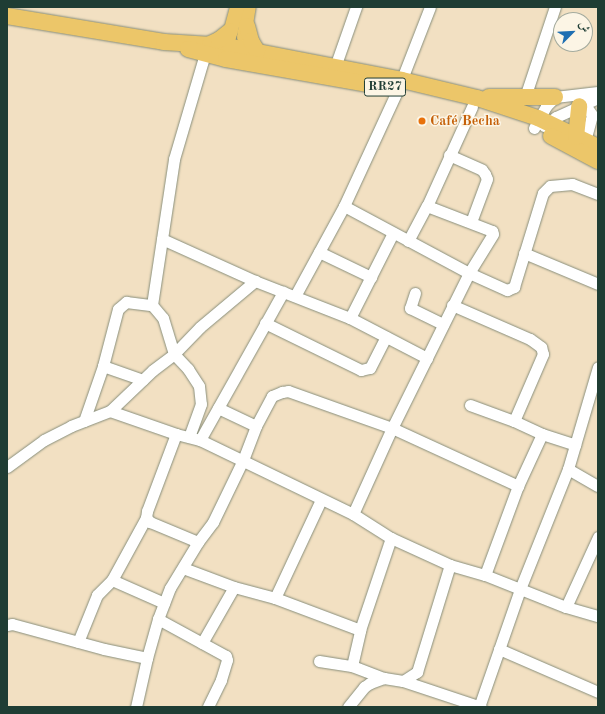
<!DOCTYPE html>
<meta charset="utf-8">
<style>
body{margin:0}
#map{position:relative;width:605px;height:714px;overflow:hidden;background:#f2e0c2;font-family:"Old Standard TT",Amiri,serif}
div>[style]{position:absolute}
.roads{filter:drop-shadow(0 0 1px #888e7b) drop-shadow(0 0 1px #888e7b)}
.minor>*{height:11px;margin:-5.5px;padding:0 5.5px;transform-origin:5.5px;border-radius:5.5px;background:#fff}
.major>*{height:14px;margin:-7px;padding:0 7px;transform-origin:7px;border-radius:7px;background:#ecc669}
.highway>*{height:16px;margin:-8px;padding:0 8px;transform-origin:8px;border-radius:8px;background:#ecc669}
.dots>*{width:11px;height:11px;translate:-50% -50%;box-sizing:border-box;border:2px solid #fcf5e5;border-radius:50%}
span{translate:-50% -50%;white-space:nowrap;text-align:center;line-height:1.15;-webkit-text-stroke:3px #fcf5e5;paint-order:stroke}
.shield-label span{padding:1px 3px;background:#fcf5e5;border:1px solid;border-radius:3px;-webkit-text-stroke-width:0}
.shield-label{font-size:13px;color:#1f3d34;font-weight:700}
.food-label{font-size:14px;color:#c56008;font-weight:700}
.left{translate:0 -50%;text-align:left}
.frame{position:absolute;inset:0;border:8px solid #1f3d34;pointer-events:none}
.north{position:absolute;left:553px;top:12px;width:40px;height:40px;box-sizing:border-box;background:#fcf5e5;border:1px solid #a4ab9e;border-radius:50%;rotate:66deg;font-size:11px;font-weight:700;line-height:16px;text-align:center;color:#1f3d34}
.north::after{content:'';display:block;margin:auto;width:14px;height:18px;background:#1f6fb2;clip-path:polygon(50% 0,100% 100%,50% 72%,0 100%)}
</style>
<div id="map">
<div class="roads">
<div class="minor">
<i style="left:335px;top:67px;width:64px;rotate:-70.7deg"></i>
<i style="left:525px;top:97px;width:95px;rotate:-71.6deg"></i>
<i style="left:581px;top:99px;width:19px;rotate:55deg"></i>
<i style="left:592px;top:115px;width:27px;rotate:105deg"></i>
<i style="left:544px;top:126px;width:15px;rotate:-37deg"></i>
<i style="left:556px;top:117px;width:46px;rotate:-24.3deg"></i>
<i style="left:534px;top:128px;width:25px;rotate:-61deg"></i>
<i style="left:546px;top:106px;width:13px;rotate:-45deg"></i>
<i style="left:555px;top:97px;width:43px;rotate:-6.6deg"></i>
<i style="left:449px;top:155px;width:36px;rotate:24deg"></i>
<i style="left:482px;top:170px;width:5px;rotate:53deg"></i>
<i style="left:485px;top:174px;width:5px;rotate:68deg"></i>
<i style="left:487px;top:179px;width:46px;rotate:110.4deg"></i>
<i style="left:344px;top:206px;width:142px;rotate:28.2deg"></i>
<i style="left:469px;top:273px;width:173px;rotate:116.4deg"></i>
<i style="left:392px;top:428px;width:94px;rotate:114.4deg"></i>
<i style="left:427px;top:206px;width:70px;rotate:21deg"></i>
<i style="left:492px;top:231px;width:3px;rotate:72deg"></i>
<i style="left:493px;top:234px;width:46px;rotate:121.6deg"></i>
<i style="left:469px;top:273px;width:42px;rotate:24.1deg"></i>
<i style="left:507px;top:290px;width:8px;rotate:-23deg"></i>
<i style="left:514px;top:287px;width:98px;rotate:-72.9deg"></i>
<i style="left:543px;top:193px;width:10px;rotate:-45deg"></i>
<i style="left:550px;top:186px;width:22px;rotate:-5deg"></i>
<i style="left:572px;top:184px;width:28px;rotate:21deg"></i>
<i style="left:162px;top:239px;width:102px;rotate:24.3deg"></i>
<i style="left:408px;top:241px;width:40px;rotate:-62deg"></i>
<i style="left:427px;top:206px;width:109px;rotate:-65.6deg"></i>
<i style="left:319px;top:252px;width:58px;rotate:25.7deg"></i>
<i style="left:524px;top:253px;width:80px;rotate:22.7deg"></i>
<i style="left:415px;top:293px;width:16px;rotate:108deg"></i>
<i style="left:410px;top:308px;width:37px;rotate:26deg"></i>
<i style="left:295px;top:296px;width:102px;rotate:-61.4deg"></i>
<i style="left:344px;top:206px;width:129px;rotate:-65.2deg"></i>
<i style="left:398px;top:89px;width:88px;rotate:-68.7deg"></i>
<i style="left:152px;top:305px;width:148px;rotate:-81.4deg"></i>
<i style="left:174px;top:159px;width:109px;rotate:-73.6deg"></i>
<i style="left:452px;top:305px;width:85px;rotate:23.6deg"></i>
<i style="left:530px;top:339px;width:14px;rotate:36deg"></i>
<i style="left:541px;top:347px;width:7px;rotate:74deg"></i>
<i style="left:543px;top:354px;width:73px;rotate:113.4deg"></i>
<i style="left:350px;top:318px;width:95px;rotate:-63.2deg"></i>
<i style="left:265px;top:323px;width:107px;rotate:26.1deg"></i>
<i style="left:361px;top:370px;width:9px;rotate:-13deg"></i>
<i style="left:370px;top:368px;width:35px;rotate:-63deg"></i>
<i style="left:103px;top:366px;width:42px;rotate:19.3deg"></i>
<i style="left:470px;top:405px;width:47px;rotate:20deg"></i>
<i style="left:514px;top:421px;width:31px;rotate:25deg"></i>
<i style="left:542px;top:434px;width:35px;rotate:18deg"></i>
<i style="left:218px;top:408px;width:42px;rotate:25.3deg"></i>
<i style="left:110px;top:411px;width:70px;rotate:19.2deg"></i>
<i style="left:176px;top:434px;width:25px;rotate:14deg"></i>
<i style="left:200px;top:440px;width:170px;rotate:25.8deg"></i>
<i style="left:353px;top:514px;width:45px;rotate:32.3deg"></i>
<i style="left:391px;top:538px;width:65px;rotate:24.6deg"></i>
<i style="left:84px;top:421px;width:58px;rotate:-70.9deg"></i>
<i style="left:103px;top:366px;width:59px;rotate:-75.3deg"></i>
<i style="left:118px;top:309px;width:11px;rotate:-41deg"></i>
<i style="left:126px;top:302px;width:26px;rotate:7deg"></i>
<i style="left:152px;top:305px;width:17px;rotate:50deg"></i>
<i style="left:163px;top:318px;width:38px;rotate:73deg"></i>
<i style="left:174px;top:354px;width:21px;rotate:47deg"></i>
<i style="left:188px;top:369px;width:20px;rotate:57deg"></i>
<i style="left:199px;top:386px;width:18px;rotate:84deg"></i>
<i style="left:201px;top:404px;width:35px;rotate:110deg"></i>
<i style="left:176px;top:434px;width:82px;rotate:110.6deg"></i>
<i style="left:147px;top:511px;width:7px;rotate:98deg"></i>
<i style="left:146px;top:518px;width:6px;rotate:45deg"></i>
<i style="left:150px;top:522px;width:52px;rotate:22.6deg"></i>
<i style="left:200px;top:440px;width:170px;rotate:-60.7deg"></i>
<i style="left:7px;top:467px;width:46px;rotate:-36.1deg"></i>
<i style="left:44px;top:440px;width:30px;rotate:-27deg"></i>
<i style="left:71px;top:426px;width:42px;rotate:-21deg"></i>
<i style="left:110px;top:411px;width:59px;rotate:-43.6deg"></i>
<i style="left:153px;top:370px;width:26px;rotate:-37deg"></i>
<i style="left:174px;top:354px;width:37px;rotate:-46deg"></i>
<i style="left:200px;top:327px;width:72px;rotate:-39.9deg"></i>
<i style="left:255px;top:281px;width:102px;rotate:21.3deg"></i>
<i style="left:350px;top:318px;width:87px;rotate:27.5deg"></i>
<i style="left:568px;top:469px;width:34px;rotate:30deg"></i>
<i style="left:183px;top:568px;width:54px;rotate:20.4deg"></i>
<i style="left:234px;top:587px;width:42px;rotate:15deg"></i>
<i style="left:275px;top:598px;width:91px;rotate:20.6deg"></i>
<i style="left:485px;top:575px;width:95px;rotate:-69.7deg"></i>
<i style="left:518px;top:486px;width:57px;rotate:-65.2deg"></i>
<i style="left:112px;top:580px;width:57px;rotate:23.9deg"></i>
<i style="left:275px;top:598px;width:108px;rotate:-64.9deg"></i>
<i style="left:566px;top:607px;width:77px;rotate:-65.4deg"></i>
<i style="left:158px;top:619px;width:77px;rotate:28.6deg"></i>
<i style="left:226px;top:656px;width:4px;rotate:76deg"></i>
<i style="left:227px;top:660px;width:21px;rotate:107deg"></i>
<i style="left:221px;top:680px;width:30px;rotate:116deg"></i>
<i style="left:7px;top:625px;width:5px;rotate:-11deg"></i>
<i style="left:12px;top:624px;width:95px;rotate:15.2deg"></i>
<i style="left:104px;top:649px;width:44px;rotate:11.8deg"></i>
<i style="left:147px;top:658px;width:41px;rotate:-74.2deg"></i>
<i style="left:158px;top:619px;width:33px;rotate:-69deg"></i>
<i style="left:170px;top:588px;width:54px;rotate:-58.7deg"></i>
<i style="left:198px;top:542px;width:25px;rotate:-53deg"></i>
<i style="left:213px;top:522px;width:69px;rotate:-64.2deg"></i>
<i style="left:243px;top:460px;width:36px;rotate:-69deg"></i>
<i style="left:256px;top:426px;width:34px;rotate:-62deg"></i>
<i style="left:272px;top:396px;width:11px;rotate:-22deg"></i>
<i style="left:282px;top:392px;width:6px;rotate:-9deg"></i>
<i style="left:288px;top:391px;width:110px;rotate:19.6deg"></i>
<i style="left:392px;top:428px;width:139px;rotate:24.7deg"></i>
<i style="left:78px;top:642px;width:51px;rotate:-68deg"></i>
<i style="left:97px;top:595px;width:21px;rotate:-45deg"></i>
<i style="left:112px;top:580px;width:71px;rotate:-61.3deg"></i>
<i style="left:202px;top:643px;width:64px;rotate:-60.3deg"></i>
<i style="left:499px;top:649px;width:108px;rotate:23.5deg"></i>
<i style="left:319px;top:661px;width:33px;rotate:9deg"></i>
<i style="left:352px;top:666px;width:34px;rotate:21deg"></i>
<i style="left:352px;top:666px;width:37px;rotate:-77deg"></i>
<i style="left:360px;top:630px;width:97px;rotate:-71.4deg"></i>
<i style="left:403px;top:681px;width:82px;rotate:18.4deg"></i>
<i style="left:136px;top:707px;width:50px;rotate:-77.3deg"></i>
<i style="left:348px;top:707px;width:26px;rotate:-51deg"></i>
<i style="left:364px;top:687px;width:7px;rotate:-34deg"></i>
<i style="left:370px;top:683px;width:15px;rotate:-20deg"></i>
<i style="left:384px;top:678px;width:19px;rotate:9deg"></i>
<i style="left:403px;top:681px;width:17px;rotate:-33deg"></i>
<i style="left:417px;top:672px;width:112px;rotate:-72.9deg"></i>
<i style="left:450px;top:565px;width:36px;rotate:16deg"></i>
<i style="left:485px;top:575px;width:87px;rotate:21.6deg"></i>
<i style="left:566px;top:607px;width:33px;rotate:16deg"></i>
<i style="left:479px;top:707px;width:125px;rotate:-70.8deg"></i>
<i style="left:520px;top:589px;width:129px;rotate:-68.2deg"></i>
<i style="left:568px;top:469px;width:106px;rotate:-73.6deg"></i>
</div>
<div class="major">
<i style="left:244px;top:37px;width:30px;rotate:-81deg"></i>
<i style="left:228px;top:41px;width:35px;rotate:-75deg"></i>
</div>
<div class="highway">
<i style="left:7px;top:16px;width:159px;rotate:9.4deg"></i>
<i style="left:164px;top:42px;width:63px;rotate:3.6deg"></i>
<i style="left:227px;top:46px;width:178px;rotate:11deg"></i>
<i style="left:402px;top:80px;width:77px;rotate:13.5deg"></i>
<i style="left:477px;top:98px;width:64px;rotate:18.2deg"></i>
<i style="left:538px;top:118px;width:67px;rotate:25.8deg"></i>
<i style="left:247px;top:26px;width:16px;rotate:75deg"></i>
<i style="left:251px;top:41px;width:12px;rotate:59deg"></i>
<i style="left:210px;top:44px;width:10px;rotate:-24deg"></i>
<i style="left:219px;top:40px;width:14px;rotate:-39deg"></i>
<i style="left:188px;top:49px;width:39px;rotate:15deg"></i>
<i style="left:226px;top:59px;width:150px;rotate:10deg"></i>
<i style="left:489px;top:97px;width:66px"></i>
<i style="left:551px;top:136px;width:53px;rotate:28deg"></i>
<i style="left:576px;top:137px;width:31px;rotate:-84deg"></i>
</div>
</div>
<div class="dots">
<i style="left:422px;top:121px;background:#e8710a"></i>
</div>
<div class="shield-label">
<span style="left:385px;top:87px">RR27</span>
</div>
<div class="food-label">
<span class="left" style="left:430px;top:121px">Café Becha</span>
</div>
<div class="frame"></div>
<div class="north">ش</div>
</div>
